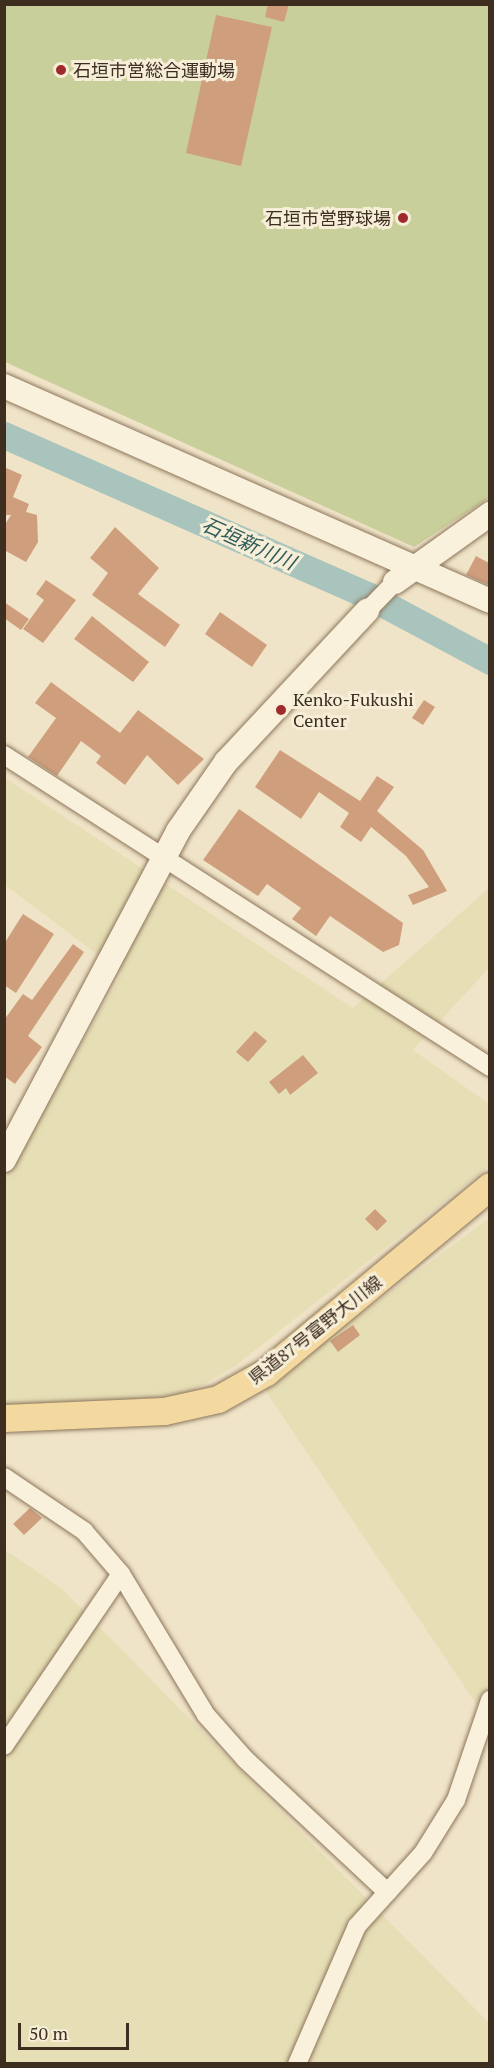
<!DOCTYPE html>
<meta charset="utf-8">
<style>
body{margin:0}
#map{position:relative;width:494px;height:2068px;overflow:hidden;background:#f0e4c8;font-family:"PT Serif","Noto Sans JP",serif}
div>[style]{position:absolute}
.farmland>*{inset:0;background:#e6deb5}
.green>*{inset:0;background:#c9cf9b}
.river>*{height:27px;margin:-13.5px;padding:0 13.5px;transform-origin:13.5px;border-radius:13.5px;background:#a9c4bc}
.building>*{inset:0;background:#cf9f7d}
.roads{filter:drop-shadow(0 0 2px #8d765c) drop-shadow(0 0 2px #8d765c)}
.street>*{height:18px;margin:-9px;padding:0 9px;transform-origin:9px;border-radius:9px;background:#faf1dc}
.secondary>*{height:24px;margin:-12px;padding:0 12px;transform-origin:12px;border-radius:12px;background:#faf1dc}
.primary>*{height:27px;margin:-13.5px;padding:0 13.5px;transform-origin:13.5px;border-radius:13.5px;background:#f3d9a0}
.dots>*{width:16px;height:16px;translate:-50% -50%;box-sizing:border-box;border:3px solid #f7eed8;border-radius:50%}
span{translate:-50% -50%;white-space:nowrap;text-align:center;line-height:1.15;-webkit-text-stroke:6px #f7eed8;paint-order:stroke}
.poi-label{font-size:18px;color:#3d2e20}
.left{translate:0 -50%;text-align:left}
.right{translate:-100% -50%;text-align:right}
.street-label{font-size:18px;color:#3d2e20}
.water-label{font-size:20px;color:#2f5d5a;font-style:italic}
.frame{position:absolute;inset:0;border:6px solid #3d2e20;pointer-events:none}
.scale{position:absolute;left:18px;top:2023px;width:111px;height:27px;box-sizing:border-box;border:3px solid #3d2e20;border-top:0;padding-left:8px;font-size:18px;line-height:21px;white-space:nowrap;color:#3d2e20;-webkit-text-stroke:4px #f7eed8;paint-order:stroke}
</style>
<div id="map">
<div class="farmland">
<i style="clip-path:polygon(4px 777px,353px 1008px,489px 888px,489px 968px,413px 1050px,489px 1104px,489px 1166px,235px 1366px,185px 1395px,5px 1411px,5px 1178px,122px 973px,5px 885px)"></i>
<i style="clip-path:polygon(489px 1218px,489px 1723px,263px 1387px)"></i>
<i style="clip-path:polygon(4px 1549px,62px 1589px,489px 2023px,489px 2063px,5px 2063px)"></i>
</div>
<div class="green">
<i style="clip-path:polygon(5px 5px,489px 5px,489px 498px,414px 547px,5px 362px)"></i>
</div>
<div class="river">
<i style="left:4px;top:435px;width:397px;rotate:23.8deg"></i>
<i style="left:367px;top:595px;width:140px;rotate:28.2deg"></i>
</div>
<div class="building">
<i style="clip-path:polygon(268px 4px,289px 4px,284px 22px,265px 17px)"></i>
<i style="clip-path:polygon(216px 15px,272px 27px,241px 166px,186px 153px)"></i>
<i style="clip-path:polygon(4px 467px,22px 475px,13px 497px,29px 504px,26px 512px,37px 515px,38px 542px,26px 562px,4px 550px,4px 526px,11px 515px,4px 515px)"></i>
<i style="clip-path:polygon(115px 527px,159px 568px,138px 594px,180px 625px,165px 647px,92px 595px,108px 573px,90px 558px)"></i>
<i style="clip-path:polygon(476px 556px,489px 563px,489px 585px,466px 575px)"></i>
<i style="clip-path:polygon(46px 580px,76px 600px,43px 643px,23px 629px,44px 600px,36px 594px)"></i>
<i style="clip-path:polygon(4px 602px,29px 619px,21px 630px,4px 618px)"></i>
<i style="clip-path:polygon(220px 612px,267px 645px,252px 667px,205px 634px)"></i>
<i style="clip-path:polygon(92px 616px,149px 662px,133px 682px,74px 639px)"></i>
<i style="clip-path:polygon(51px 682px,120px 733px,138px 710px,204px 759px,178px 785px,147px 755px,125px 785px,96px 763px,101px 756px,81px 741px,57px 776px,28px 757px,56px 718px,35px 703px)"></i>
<i style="clip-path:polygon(424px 700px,435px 707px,423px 725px,412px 718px)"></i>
<i style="clip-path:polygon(280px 750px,360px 801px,377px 776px,394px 787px,377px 811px,423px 850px,447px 891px,413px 905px,408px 895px,429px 887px,406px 856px,371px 827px,361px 842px,340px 827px,349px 813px,319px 792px,301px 819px,255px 787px)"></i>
<i style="clip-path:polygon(239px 809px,403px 923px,399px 945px,383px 952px,330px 916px,316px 936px,292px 919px,301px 908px,267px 884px,258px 896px,203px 860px)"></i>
<i style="clip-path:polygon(23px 914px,54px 934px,16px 993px,4px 985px,4px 944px)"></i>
<i style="clip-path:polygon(73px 944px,84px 952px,28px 1036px,42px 1047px,15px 1084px,4px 1076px,4px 1020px,23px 994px,32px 1000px)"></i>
<i style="clip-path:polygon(255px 1031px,267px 1041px,248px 1062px,236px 1052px)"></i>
<i style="clip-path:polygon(303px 1055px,318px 1073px,290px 1095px,286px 1088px,279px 1094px,269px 1082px)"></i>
<i style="clip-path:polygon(375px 1209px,387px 1221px,377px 1231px,365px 1219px)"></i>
<i style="clip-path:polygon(353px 1325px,360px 1335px,338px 1352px,330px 1341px)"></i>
<i style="clip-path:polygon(30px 1508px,42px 1518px,24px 1535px,13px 1524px)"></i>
</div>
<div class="roads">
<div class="street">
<i style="left:367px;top:611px;width:40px;rotate:-46deg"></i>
<i style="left:4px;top:755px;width:578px;rotate:32.7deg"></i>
<i style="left:4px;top:1477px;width:97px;rotate:34deg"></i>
<i style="left:84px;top:1531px;width:57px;rotate:49.3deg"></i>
<i style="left:121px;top:1574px;width:165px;rotate:58.9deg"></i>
<i style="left:206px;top:1715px;width:59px;rotate:48.4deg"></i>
<i style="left:245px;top:1759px;width:195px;rotate:43.1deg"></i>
<i style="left:4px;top:1746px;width:208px;rotate:-55.8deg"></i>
<i style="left:297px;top:2064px;width:150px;rotate:-66.5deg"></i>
<i style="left:357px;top:1926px;width:98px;rotate:-47.9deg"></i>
<i style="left:423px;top:1853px;width:62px;rotate:-58.1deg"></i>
<i style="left:456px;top:1800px;width:106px;rotate:-71.2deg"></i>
</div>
<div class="secondary">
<i style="left:4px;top:386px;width:531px;rotate:23.86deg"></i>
<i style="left:395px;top:582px;width:117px;rotate:-35.6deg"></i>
<i style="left:4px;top:1160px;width:372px;rotate:-62.1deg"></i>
<i style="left:178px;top:831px;width:84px;rotate:-55.2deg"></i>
<i style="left:226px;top:762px;width:207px;rotate:-47deg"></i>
</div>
<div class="primary">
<i style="left:4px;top:1418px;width:160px;rotate:-2.5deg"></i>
<i style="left:164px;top:1411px;width:55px;rotate:-12.5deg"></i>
<i style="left:218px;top:1399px;width:55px;rotate:-29.4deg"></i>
<i style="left:266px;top:1372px;width:291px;rotate:-39.7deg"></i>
</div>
</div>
<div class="dots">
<i style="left:61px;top:70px;background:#9e2a2b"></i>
<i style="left:403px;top:218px;background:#9e2a2b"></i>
<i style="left:281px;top:710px;background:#9e2a2b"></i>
</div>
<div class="poi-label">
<span class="left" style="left:73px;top:70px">石垣市営総合運動場</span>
<span class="right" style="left:391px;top:218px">石垣市営野球場</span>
<span class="left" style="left:293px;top:710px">Kenko-Fukushi<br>Center</span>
</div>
<div class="street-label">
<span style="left:315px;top:1330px;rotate:-38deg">県道87号富野大川線</span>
</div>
<div class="water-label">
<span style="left:249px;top:543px;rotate:24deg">石垣新川川</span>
</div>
<div class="frame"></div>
<div class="scale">50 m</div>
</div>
